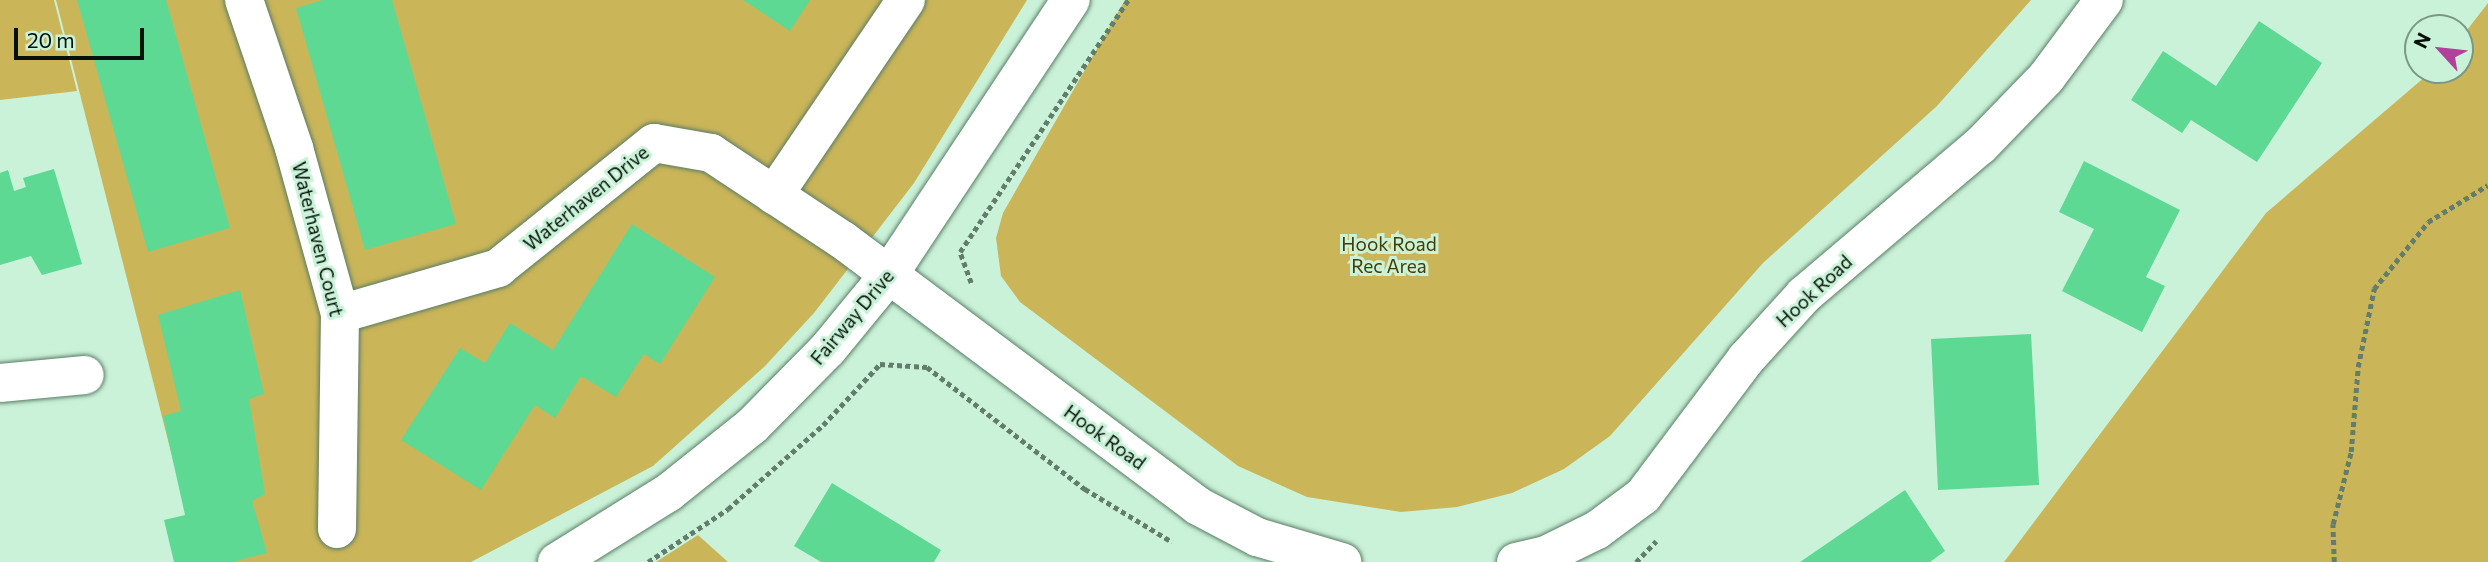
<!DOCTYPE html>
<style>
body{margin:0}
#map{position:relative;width:2488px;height:562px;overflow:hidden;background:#caf2d8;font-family:Commissioner,sans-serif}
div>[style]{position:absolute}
.green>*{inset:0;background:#cbb559}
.building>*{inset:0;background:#5dd994}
.path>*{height:4.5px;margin-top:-2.25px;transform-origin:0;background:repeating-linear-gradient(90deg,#637d6c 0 5px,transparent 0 8.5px)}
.roads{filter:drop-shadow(0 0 2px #597d66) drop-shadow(0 0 2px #597d66)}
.minor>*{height:38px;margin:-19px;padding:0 19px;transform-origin:19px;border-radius:19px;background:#fff}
span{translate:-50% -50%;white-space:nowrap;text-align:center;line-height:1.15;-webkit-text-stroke:6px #caf2d8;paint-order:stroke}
.street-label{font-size:19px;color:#041209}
.park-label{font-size:19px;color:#473b02}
.north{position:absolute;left:2404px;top:14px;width:70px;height:70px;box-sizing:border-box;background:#caf2d8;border:2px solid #7b9885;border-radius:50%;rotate:297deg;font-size:19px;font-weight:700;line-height:28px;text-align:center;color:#041209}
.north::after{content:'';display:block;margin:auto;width:24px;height:32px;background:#b2419c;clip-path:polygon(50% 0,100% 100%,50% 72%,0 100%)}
.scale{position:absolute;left:14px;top:28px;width:130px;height:32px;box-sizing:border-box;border:4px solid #041209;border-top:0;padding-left:9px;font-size:21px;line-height:24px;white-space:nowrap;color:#041209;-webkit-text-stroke:5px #caf2d8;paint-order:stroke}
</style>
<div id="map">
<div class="green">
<i style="clip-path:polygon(0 0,54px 0,77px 91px,0 100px)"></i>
<i style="clip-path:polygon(56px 0,1027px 0,914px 183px,814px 313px,765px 366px,653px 466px,471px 562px,199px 562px)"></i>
<i style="clip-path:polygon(1125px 0,2031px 0,1937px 106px,1763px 263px,1610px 436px,1564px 469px,1512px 493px,1457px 507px,1401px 512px,1307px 497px,1238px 466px,1020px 302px,1001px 276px,996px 238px,1003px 213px)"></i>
<i style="clip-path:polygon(2488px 3px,2488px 562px,2004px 562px,2266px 213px,2433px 70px,2460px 70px,2460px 39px)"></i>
<i style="clip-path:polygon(698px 535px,728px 562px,656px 562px)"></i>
</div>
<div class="building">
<i style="clip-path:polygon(77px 0,166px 0,230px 228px,148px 252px)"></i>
<i style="clip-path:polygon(323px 0,392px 0,456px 224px,365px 250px,296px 8px)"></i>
<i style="clip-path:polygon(743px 0,810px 0,790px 31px)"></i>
<i style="clip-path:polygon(2259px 21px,2322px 63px,2257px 162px,2191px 120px,2182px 133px,2131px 100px,2163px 51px,2216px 86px)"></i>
<i style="clip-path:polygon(2084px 161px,2180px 210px,2146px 277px,2165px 286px,2142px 332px,2062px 291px,2094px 229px,2059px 212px)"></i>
<i style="clip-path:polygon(54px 169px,82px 264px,42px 275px,31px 256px,0 265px,0 173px,8px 170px,14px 191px,26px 187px,23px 178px)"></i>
<i style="clip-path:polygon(632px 224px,715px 277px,660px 364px,644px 354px,616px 397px,581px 376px,555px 418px,535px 405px,481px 490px,401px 440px,460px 348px,485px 363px,510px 323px,553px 350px)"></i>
<i style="clip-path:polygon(240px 290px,264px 394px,249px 399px,265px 494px,252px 501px,267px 553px,232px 562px,174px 562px,164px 520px,185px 515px,163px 416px,181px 411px,158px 315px)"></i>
<i style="clip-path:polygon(2031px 334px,2039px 485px,1938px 490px,1931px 339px)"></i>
<i style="clip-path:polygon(832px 483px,941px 550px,934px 562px,821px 562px,794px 546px)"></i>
<i style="clip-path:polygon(1905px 490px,1945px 551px,1930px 562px,1800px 562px)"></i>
</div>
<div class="path">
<i style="left:971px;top:283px;width:33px;rotate:-110deg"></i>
<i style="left:960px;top:252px;width:303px;rotate:-56.3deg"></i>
<i style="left:648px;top:562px;width:96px;rotate:-33.5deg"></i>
<i style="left:728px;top:509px;width:127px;rotate:-41.5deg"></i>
<i style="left:823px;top:425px;width:83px;rotate:-46.9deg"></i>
<i style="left:880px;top:364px;width:47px;rotate:3.7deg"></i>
<i style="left:927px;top:367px;width:200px;rotate:37.7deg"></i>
<i style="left:1085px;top:489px;width:102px;rotate:31.3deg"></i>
<i style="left:1636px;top:562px;width:29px;rotate:-46deg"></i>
<i style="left:2334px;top:562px;width:38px;rotate:-92deg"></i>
<i style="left:2333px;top:524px;width:74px;rotate:-76deg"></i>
<i style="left:2351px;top:452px;width:85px;rotate:-85.3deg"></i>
<i style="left:2358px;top:367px;width:80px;rotate:-78.4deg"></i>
<i style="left:2374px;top:289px;width:86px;rotate:-51.1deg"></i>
<i style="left:2428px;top:222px;width:70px;rotate:-31.7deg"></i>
</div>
<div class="roads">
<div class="minor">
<i style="left:244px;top:0;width:156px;rotate:71.3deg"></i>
<i style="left:294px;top:148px;width:172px;rotate:74.5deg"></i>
<i style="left:340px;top:314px;width:215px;rotate:90.8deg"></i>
<i style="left:774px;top:195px;width:235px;rotate:-55.9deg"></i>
<i style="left:340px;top:314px;width:165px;rotate:-16.2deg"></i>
<i style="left:498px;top:268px;width:200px;rotate:-38.7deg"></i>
<i style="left:654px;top:143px;width:58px;rotate:10deg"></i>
<i style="left:711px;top:153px;width:159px;rotate:33.5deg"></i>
<i style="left:844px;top:241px;width:442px;rotate:36.8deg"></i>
<i style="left:1198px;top:506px;width:67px;rotate:27.7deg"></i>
<i style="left:1257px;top:537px;width:89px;rotate:16.4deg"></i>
<i style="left:0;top:383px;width:85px;rotate:-5.4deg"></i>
<i style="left:557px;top:562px;width:131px;rotate:-31.9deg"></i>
<i style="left:668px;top:493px;width:107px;rotate:-38.6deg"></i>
<i style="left:752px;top:426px;width:108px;rotate:-45.4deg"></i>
<i style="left:828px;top:349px;width:94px;rotate:-50.6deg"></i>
<i style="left:888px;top:276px;width:331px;rotate:-56.5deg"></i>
<i style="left:1516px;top:562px;width:31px;rotate:-13deg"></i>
<i style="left:1546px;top:555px;width:57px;rotate:-26.1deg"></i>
<i style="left:1597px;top:530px;width:57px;rotate:-36.5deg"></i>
<i style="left:1643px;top:496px;width:171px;rotate:-53.1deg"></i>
<i style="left:1746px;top:359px;width:86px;rotate:-47.8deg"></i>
<i style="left:1804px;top:295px;width:231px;rotate:-40.3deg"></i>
<i style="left:1980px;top:146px;width:95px;rotate:-45.9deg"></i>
<i style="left:2046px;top:78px;width:97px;rotate:-53.4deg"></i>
</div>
</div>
<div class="street-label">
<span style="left:586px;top:198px;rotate:-39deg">Waterhaven Drive</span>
<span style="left:318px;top:239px;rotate:76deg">Waterhaven Court</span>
<span style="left:1814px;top:291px;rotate:-43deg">Hook Road</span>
<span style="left:852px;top:317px;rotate:-50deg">Fairway Drive</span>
<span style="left:1105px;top:437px;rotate:36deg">Hook Road</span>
</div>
<div class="park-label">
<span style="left:1389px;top:255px">Hook Road<br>Rec Area</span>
</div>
<div class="north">N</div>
<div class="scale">20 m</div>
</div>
